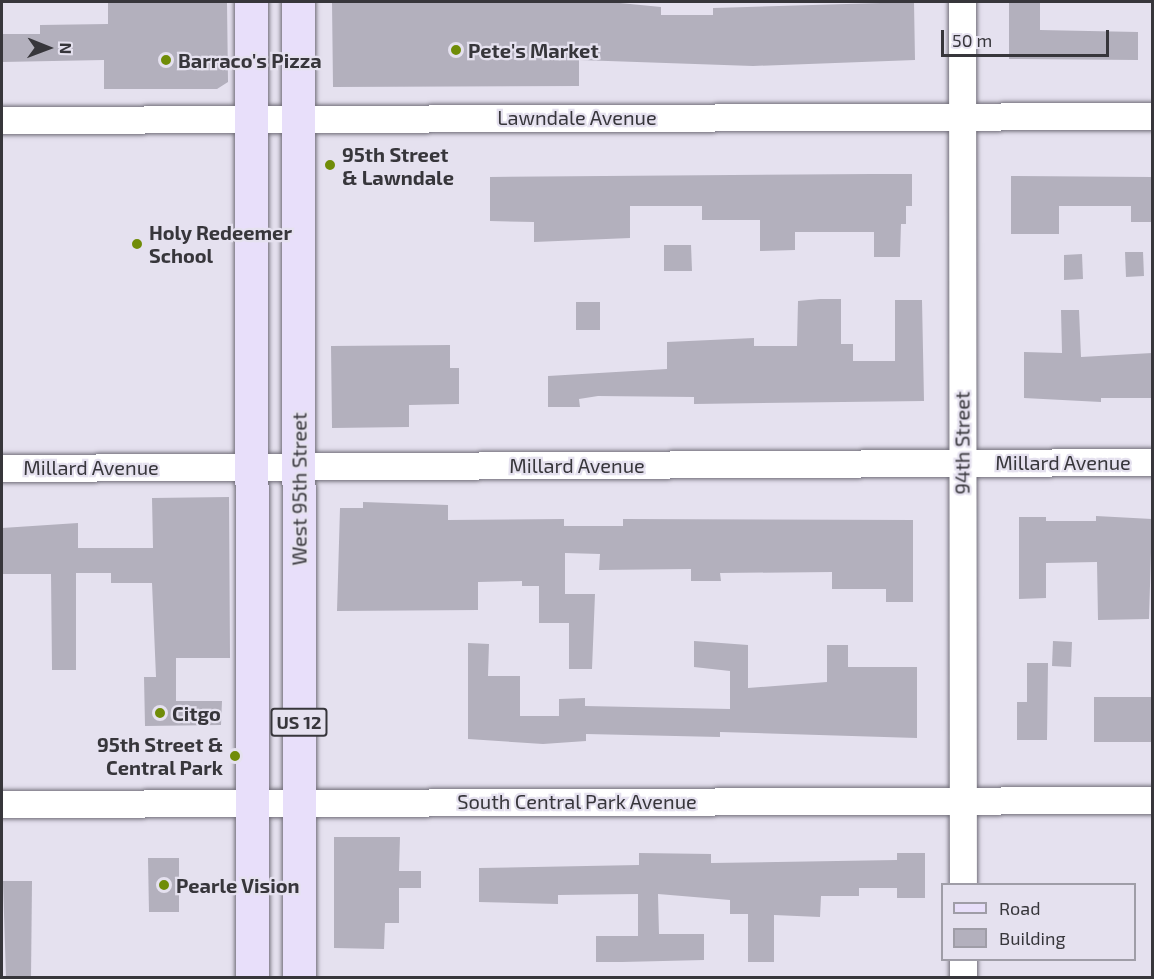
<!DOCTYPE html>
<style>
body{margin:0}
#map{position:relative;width:1154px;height:979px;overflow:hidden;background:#e5e1ef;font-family:"Exo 2",sans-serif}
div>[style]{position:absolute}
.building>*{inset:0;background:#b3b0bd}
.roads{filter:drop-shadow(0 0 2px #716e79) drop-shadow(0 0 2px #716e79)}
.minor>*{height:27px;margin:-13.5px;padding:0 13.5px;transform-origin:13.5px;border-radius:13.5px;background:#fff}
.major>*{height:33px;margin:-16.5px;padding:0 16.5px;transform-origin:16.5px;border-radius:16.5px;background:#e8dffa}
.dots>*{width:16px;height:16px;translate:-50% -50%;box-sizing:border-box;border:3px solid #e5e1ef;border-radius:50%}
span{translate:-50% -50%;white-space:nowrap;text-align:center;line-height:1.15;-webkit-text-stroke:4.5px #e5e1ef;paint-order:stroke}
.shield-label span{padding:2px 4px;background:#e5e1ef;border:2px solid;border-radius:4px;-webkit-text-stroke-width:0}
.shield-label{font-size:18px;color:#37363b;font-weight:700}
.poi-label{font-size:20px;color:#37363b;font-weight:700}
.left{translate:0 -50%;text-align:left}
.right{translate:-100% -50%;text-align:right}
.street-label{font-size:20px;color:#37363b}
.frame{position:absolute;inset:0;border:3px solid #37363b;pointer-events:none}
.legend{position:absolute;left:941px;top:883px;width:195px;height:78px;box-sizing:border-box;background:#e5e1ef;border:2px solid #9f9da7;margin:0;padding:8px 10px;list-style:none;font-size:18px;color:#37363b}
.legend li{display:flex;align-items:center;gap:12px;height:30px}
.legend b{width:30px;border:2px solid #9f9da7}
.north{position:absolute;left:18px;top:18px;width:60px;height:60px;-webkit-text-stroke:4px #e5e1ef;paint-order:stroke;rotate:91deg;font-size:16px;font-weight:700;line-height:24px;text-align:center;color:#37363b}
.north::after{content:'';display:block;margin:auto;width:21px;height:27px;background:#37363b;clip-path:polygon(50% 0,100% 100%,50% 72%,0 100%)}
.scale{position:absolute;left:941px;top:30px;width:168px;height:27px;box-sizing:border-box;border:3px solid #37363b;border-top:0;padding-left:8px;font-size:18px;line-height:21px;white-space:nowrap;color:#37363b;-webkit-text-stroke:4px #e5e1ef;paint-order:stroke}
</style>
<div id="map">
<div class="building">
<i style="clip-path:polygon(108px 2px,227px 2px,228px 82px,217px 89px,104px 89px,104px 60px,2px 62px,2px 34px,40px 34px,40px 25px,108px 24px)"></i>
<i style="clip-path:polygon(332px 2px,620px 3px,661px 7px,661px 15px,713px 15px,713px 8px,914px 2px,915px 60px,753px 66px,579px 60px,579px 86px,333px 87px)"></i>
<i style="clip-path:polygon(1009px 2px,1040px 2px,1040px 30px,1138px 32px,1138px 60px,1009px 59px)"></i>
<i style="clip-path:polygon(872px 174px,912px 174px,912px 206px,906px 206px,906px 224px,901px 224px,900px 257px,874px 257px,874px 232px,795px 232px,795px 250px,760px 251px,760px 220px,702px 220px,702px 206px,630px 206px,630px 238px,534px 242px,534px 222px,490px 221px,490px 177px)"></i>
<i style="clip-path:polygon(1011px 176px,1152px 177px,1152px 222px,1131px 222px,1131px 206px,1059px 206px,1059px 234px,1011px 234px)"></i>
<i style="clip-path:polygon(664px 245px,691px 245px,692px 271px,664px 271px)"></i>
<i style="clip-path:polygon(1125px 252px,1143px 252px,1144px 276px,1126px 277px)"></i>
<i style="clip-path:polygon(1082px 254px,1083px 279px,1064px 280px,1064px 255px)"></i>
<i style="clip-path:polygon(820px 299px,841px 299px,841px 344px,853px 344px,853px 361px,895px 361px,895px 300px,922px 300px,924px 401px,694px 404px,694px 397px,598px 396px,579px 399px,580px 407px,548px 407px,548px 376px,667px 369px,667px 342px,754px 338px,754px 346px,797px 346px,798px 301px)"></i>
<i style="clip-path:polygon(576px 302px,600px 302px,600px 330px,576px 330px)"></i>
<i style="clip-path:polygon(1061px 310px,1079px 310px,1081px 357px,1152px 353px,1152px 398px,1101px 398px,1101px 402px,1024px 398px,1024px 352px,1062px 353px)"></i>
<i style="clip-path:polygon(450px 345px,450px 368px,459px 368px,459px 404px,409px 405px,409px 427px,332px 428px,331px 346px)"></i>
<i style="clip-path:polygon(229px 497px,230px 658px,176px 658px,176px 701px,222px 701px,221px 725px,145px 726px,144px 677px,156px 677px,152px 583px,111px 583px,111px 573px,76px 573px,76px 670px,52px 670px,51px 574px,2px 574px,2px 528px,78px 523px,78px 548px,153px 548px,152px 498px)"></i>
<i style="clip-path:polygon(363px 502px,448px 505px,448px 520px,564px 519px,564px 526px,623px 526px,623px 519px,913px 520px,913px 602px,886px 602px,886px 589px,832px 589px,832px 572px,720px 573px,721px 581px,691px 581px,691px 569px,599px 570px,600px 554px,565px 553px,565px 594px,595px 594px,592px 669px,569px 669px,569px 623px,539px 623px,539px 586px,522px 586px,522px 581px,478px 582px,478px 610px,337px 611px,340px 508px,363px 508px)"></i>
<i style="clip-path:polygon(1096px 516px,1152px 519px,1149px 619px,1098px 620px,1097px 562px,1046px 563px,1046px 598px,1019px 599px,1019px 517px,1046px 517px,1046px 521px,1096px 521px)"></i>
<i style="clip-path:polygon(694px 641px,748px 645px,748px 688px,827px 682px,827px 645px,848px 645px,848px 667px,917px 667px,917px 738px,720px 732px,720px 737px,586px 734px,586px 741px,543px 744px,468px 739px,468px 643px,489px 644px,488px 676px,520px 676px,520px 716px,559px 716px,559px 699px,585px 698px,585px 706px,730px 709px,730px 671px,694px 667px)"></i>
<i style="clip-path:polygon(1053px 641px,1072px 642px,1071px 667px,1052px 666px)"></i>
<i style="clip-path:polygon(1027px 663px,1048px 663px,1047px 740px,1017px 740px,1017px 702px,1027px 702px)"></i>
<i style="clip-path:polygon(1094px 697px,1152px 697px,1152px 742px,1094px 742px)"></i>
<i style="clip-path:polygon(334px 837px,400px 837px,399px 871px,421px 871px,421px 888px,399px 888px,399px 923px,385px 923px,384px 949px,334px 948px)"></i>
<i style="clip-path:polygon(639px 853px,711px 854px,711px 863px,897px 860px,897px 853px,925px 853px,925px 898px,897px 898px,897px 888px,859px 888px,859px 896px,821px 896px,820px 917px,774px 915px,774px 962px,748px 962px,748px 914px,730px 914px,730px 900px,658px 894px,659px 934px,704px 934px,704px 960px,622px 962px,596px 962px,596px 936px,638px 936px,638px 894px,558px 895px,558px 904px,479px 902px,479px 868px,639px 865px)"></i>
<i style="clip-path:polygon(148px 858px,179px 858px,179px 912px,149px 912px)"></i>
<i style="clip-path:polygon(3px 881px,32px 881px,31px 978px,6px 978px)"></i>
</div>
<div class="roads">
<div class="minor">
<i style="left:962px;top:2px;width:882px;rotate:89.94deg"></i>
<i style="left:2px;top:120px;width:1150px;rotate:-0.2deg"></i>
<i style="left:2px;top:468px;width:1150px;rotate:-0.3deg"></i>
<i style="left:2px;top:804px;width:1150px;rotate:-0.2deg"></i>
<i style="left:963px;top:978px;width:18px;rotate:-90deg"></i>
</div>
<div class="major">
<i style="left:251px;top:2px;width:976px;rotate:89.94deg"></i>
<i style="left:298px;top:2px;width:976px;rotate:89.94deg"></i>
</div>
</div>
<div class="dots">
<i style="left:456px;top:50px;background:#708c08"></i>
<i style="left:166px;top:60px;background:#708c08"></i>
<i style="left:330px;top:165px;background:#708c08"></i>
<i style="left:137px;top:244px;background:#708c08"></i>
<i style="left:160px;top:713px;background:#708c08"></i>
<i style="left:235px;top:756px;background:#708c08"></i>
<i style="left:164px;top:885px;background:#708c08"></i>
</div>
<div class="shield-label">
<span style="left:299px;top:722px">US 12</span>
</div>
<div class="poi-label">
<span class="left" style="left:468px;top:50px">Pete's Market</span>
<span class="left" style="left:178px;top:60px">Barraco's Pizza</span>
<span class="left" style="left:342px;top:166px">95th Street<br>&amp; Lawndale</span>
<span class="left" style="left:149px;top:244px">Holy Redeemer<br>School</span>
<span class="left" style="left:172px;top:713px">Citgo</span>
<span class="right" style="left:223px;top:756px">95th Street &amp;<br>Central Park</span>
<span class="left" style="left:176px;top:885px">Pearle Vision</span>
</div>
<div class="street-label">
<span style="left:577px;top:117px">Lawndale Avenue</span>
<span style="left:962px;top:443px;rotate:-90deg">94th Street</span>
<span style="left:1063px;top:462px">Millard Avenue</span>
<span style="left:577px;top:465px">Millard Avenue</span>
<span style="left:91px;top:467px">Millard Avenue</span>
<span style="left:299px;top:489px;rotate:-90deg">West 95th Street</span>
<span style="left:577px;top:801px">South Central Park Avenue</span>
</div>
<div class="frame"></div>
<ul class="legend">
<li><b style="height:8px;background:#e8dffa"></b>Road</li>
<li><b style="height:16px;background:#b3b0bd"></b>Building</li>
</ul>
<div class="north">N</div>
<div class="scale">50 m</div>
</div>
